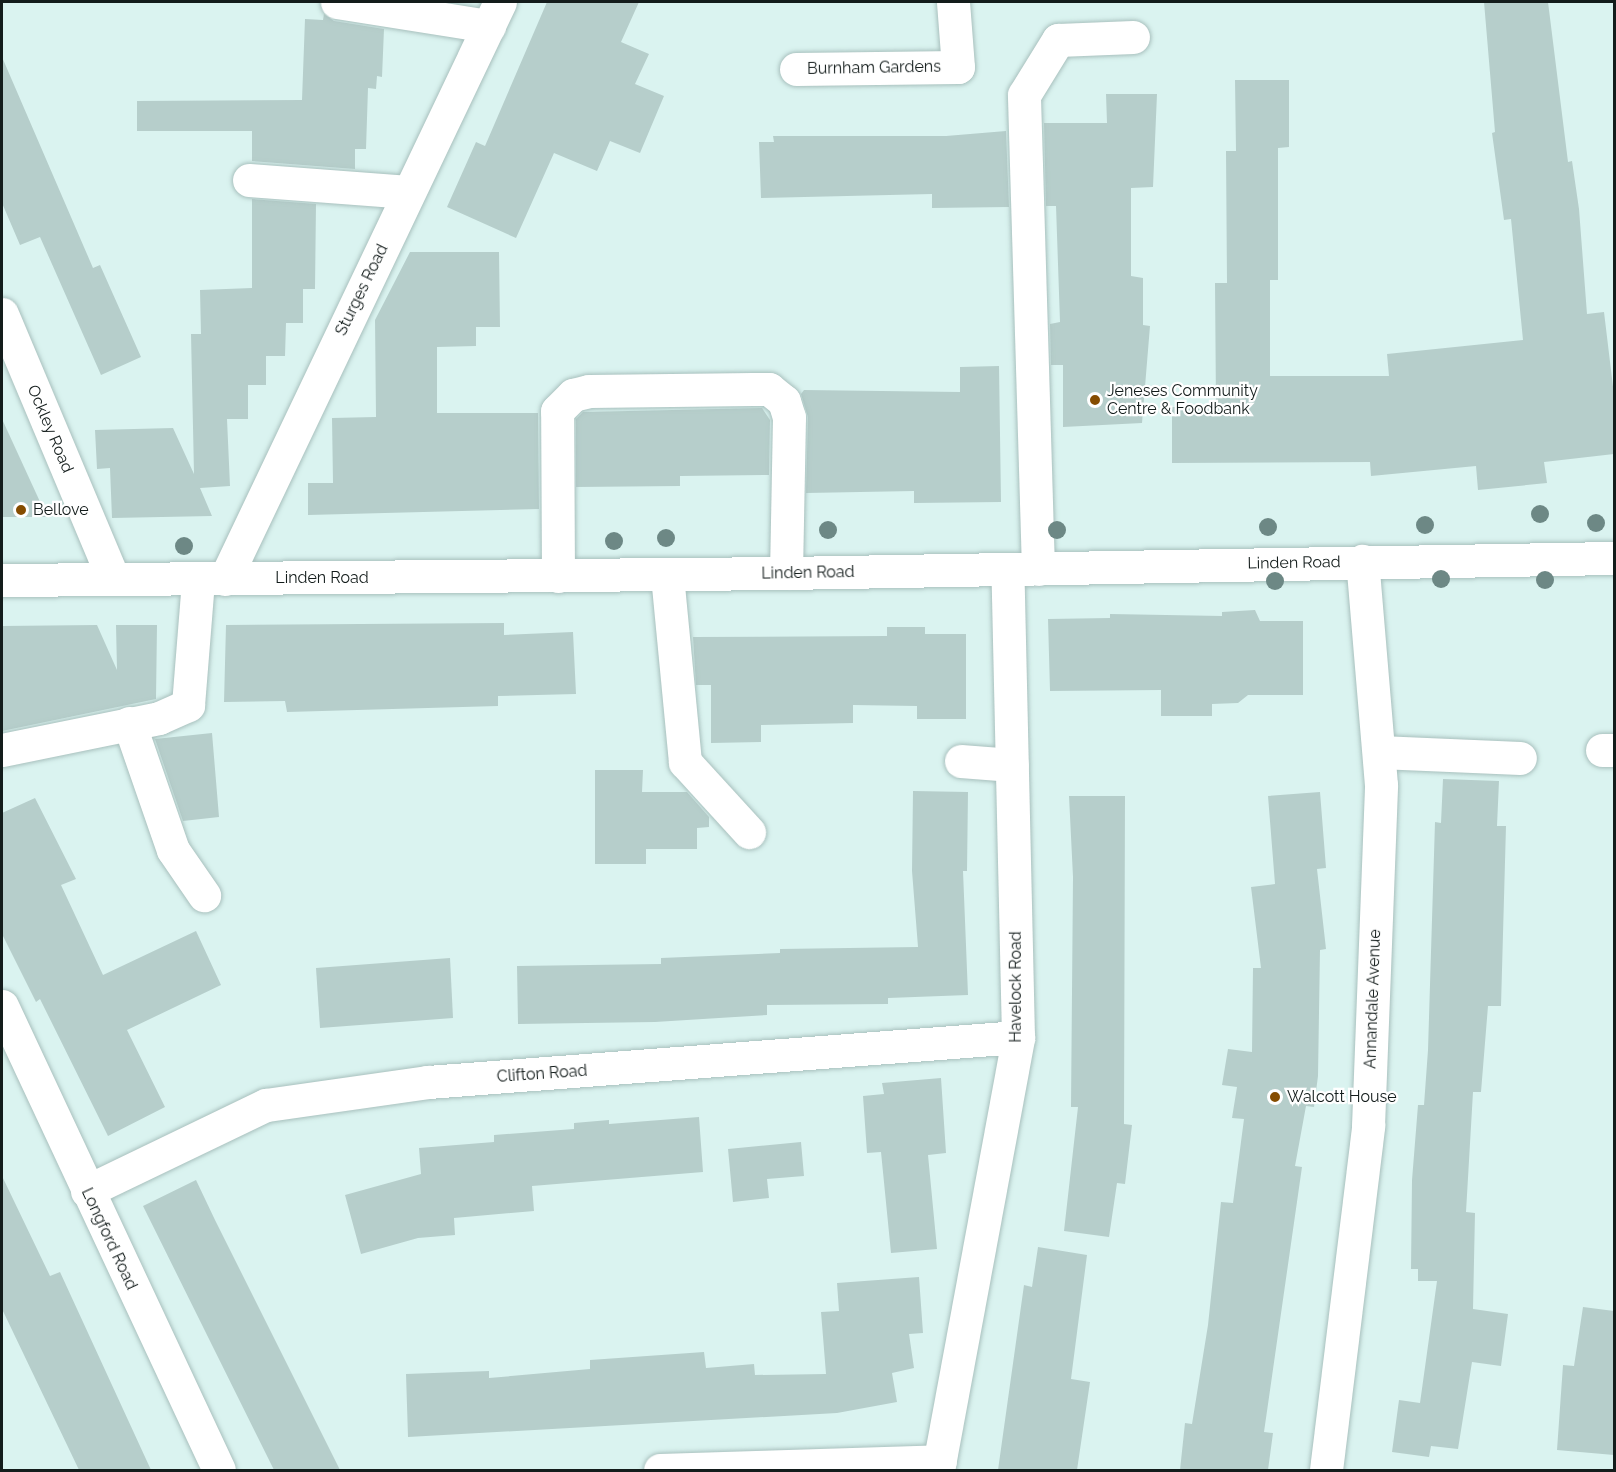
<!DOCTYPE html>
<style>
body{margin:0}
#map{position:relative;width:1616px;height:1472px;overflow:hidden;background:#daf3f0;font-family:Raleway,sans-serif}
div>[style]{position:absolute}
.building>*{inset:0;background:#b6cecb}
.roads{filter:drop-shadow(0 0 2px #a8c0bd) drop-shadow(0 0 2px #a8c0bd)}
.minor>*{height:33px;margin:-16.5px;padding:0 16.5px;transform-origin:16.5px;border-radius:16.5px;background:#fff}
.major>*{height:33px;margin:-16.5px;padding:0 16.5px;transform-origin:16.5px;border-radius:16.5px;background:#fff}
.trees>*{width:18px;height:18px;margin:-9px;border-radius:50%;background:#6d8885}
.dots>*{width:16px;height:16px;translate:-50% -50%;box-sizing:border-box;border:3px solid #fff;border-radius:50%}
span{translate:-50% -50%;white-space:nowrap;text-align:center;line-height:1.15;-webkit-text-stroke:4.5px #fff;paint-order:stroke}
.street-label{font-size:16px;color:#131c1b}
.poi-label{font-size:16px;color:#131c1b}
.left{translate:0 -50%;text-align:left}
.frame{position:absolute;inset:0;border:3px solid #131c1b;pointer-events:none}
</style>
<div id="map">
<div class="building">
<i style="clip-path:polygon(547px 2px,639px 2px,621px 42px,649px 54px,635px 84px,664px 96px,640px 153px,610px 141px,597px 171px,554px 153px,516px 238px,447px 207px,476px 142px,485px 146px)"></i>
<i style="clip-path:polygon(1484px 2px,1548px 2px,1568px 162px,1572px 161px,1579px 209px,1587px 314px,1604px 312px,1614px 395px,1614px 454px,1544px 462px,1547px 483px,1478px 490px,1476px 466px,1371px 476px,1370px 462px,1172px 463px,1172px 407px,1216px 407px,1215px 283px,1227px 283px,1226px 151px,1236px 151px,1235px 80px,1289px 80px,1289px 147px,1278px 148px,1278px 280px,1270px 280px,1270px 376px,1389px 376px,1387px 354px,1523px 340px,1511px 219px,1504px 220px,1492px 133px,1495px 132px)"></i>
<i style="clip-path:polygon(324px 14px,334px 21px,384px 29px,382px 77px,377px 76px,376px 89px,368px 88px,366px 149px,355px 149px,355px 169px,252px 161px,252px 131px,137px 131px,137px 101px,302px 100px,305px 19px,323px 20px)"></i>
<i style="clip-path:polygon(2px 57px,93px 268px,100px 265px,141px 357px,101px 375px,40px 237px,20px 245px,2px 203px)"></i>
<i style="clip-path:polygon(1106px 94px,1157px 94px,1153px 187px,1131px 188px,1131px 276px,1143px 278px,1143px 325px,1150px 326px,1142px 423px,1063px 427px,1063px 365px,1051px 365px,1050px 324px,1060px 322px,1056px 206px,1046px 206px,1044px 123px,1107px 123px)"></i>
<i style="clip-path:polygon(1006px 131px,1009px 207px,932px 208px,932px 194px,761px 198px,759px 142px,774px 142px,773px 136px,946px 136px)"></i>
<i style="clip-path:polygon(252px 199px,316px 204px,315px 289px,303px 289px,303px 323px,286px 323px,285px 356px,266px 356px,266px 385px,248px 385px,248px 419px,227px 419px,230px 486px,200px 488px,212px 516px,112px 518px,110px 468px,97px 469px,95px 430px,173px 428px,194px 474px,191px 334px,201px 334px,200px 290px,252px 288px)"></i>
<i style="clip-path:polygon(410px 252px,499px 252px,500px 327px,476px 327px,476px 346px,437px 347px,437px 413px,538px 413px,539px 509px,308px 515px,308px 483px,333px 483px,332px 418px,376px 417px,375px 320px)"></i>
<i style="clip-path:polygon(999px 366px,1001px 502px,914px 503px,914px 491px,806px 493px,808px 417px,801px 394px,804px 390px,960px 392px,960px 367px)"></i>
<i style="clip-path:polygon(762px 408px,770px 420px,769px 475px,680px 476px,680px 486px,576px 487px,576px 419px,583px 412px)"></i>
<i style="clip-path:polygon(2px 419px,47px 517px,2px 517px)"></i>
<i style="clip-path:polygon(1255px 610px,1260px 621px,1303px 621px,1303px 695px,1248px 695px,1238px 703px,1212px 704px,1212px 716px,1161px 716px,1161px 690px,1050px 691px,1048px 619px,1110px 618px,1110px 614px,1222px 616px,1222px 612px)"></i>
<i style="clip-path:polygon(504px 623px,504px 635px,573px 632px,576px 694px,498px 696px,498px 706px,287px 712px,285px 701px,224px 702px,226px 625px)"></i>
<i style="clip-path:polygon(97px 625px,117px 670px,116px 625px,157px 625px,156px 699px,2px 731px,2px 626px)"></i>
<i style="clip-path:polygon(887px 627px,925px 627px,925px 634px,966px 634px,966px 719px,917px 719px,917px 706px,853px 705px,853px 723px,761px 725px,761px 742px,711px 743px,711px 685px,696px 685px,693px 637px,887px 636px)"></i>
<i style="clip-path:polygon(212px 733px,219px 817px,183px 821px,155px 739px)"></i>
<i style="clip-path:polygon(595px 770px,643px 770px,642px 792px,687px 792px,709px 817px,709px 827px,697px 828px,697px 849px,646px 849px,646px 864px,595px 864px)"></i>
<i style="clip-path:polygon(1443px 779px,1499px 781px,1497px 826px,1506px 826px,1501px 1006px,1488px 1006px,1481px 1092px,1473px 1092px,1466px 1212px,1475px 1213px,1473px 1309px,1508px 1314px,1501px 1366px,1472px 1362px,1458px 1449px,1431px 1446px,1429px 1457px,1392px 1452px,1399px 1400px,1420px 1403px,1437px 1281px,1418px 1281px,1418px 1269px,1411px 1269px,1412px 1180px,1418px 1105px,1424px 1105px,1428px 1050px,1435px 822px,1441px 823px)"></i>
<i style="clip-path:polygon(913px 791px,968px 792px,967px 871px,963px 871px,968px 995px,888px 998px,888px 1004px,767px 1005px,767px 1015px,655px 1022px,518px 1024px,517px 966px,661px 964px,661px 958px,780px 953px,780px 949px,918px 947px,912px 871px)"></i>
<i style="clip-path:polygon(1320px 792px,1326px 868px,1317px 869px,1326px 949px,1320px 950px,1318px 1076px,1314px 1107px,1306px 1106px,1295px 1166px,1302px 1167px,1264px 1432px,1273px 1433px,1268px 1470px,1180px 1470px,1185px 1423px,1192px 1424px,1208px 1325px,1221px 1202px,1233px 1203px,1244px 1119px,1232px 1118px,1237px 1087px,1222px 1085px,1228px 1049px,1252px 1052px,1253px 968px,1261px 968px,1251px 887px,1275px 884px,1268px 796px)"></i>
<i style="clip-path:polygon(1069px 796px,1125px 796px,1124px 1124px,1132px 1125px,1125px 1184px,1117px 1183px,1109px 1237px,1064px 1231px,1078px 1107px,1071px 1107px,1073px 877px)"></i>
<i style="clip-path:polygon(35px 798px,76px 879px,61px 885px,103px 975px,196px 931px,221px 985px,127px 1030px,165px 1107px,108px 1136px,40px 999px,36px 1002px,2px 934px,2px 813px)"></i>
<i style="clip-path:polygon(450px 958px,453px 1018px,320px 1028px,316px 968px)"></i>
<i style="clip-path:polygon(941px 1078px,946px 1153px,928px 1155px,937px 1249px,891px 1253px,881px 1152px,867px 1153px,863px 1096px,884px 1094px,882px 1083px)"></i>
<i style="clip-path:polygon(699px 1117px,703px 1172px,532px 1186px,534px 1211px,454px 1218px,455px 1235px,418px 1238px,361px 1254px,345px 1195px,421px 1174px,419px 1148px,494px 1142px,494px 1135px,574px 1129px,574px 1123px,609px 1120px,609px 1124px)"></i>
<i style="clip-path:polygon(801px 1142px,804px 1176px,767px 1179px,769px 1198px,733px 1202px,728px 1149px)"></i>
<i style="clip-path:polygon(2px 1176px,50px 1276px,60px 1272px,151px 1470px,79px 1470px,2px 1309px)"></i>
<i style="clip-path:polygon(196px 1180px,215px 1220px,340px 1470px,274px 1470px,143px 1206px)"></i>
<i style="clip-path:polygon(1038px 1247px,1087px 1255px,1071px 1379px,1090px 1382px,1077px 1470px,998px 1470px,1024px 1285px,1032px 1287px)"></i>
<i style="clip-path:polygon(919px 1277px,923px 1333px,909px 1334px,914px 1368px,892px 1373px,897px 1402px,837px 1413px,408px 1437px,406px 1374px,489px 1371px,489px 1378px,590px 1369px,590px 1360px,704px 1352px,706px 1368px,754px 1364px,755px 1375px,826px 1374px,821px 1312px,839px 1311px,837px 1283px)"></i>
<i style="clip-path:polygon(1583px 1307px,1614px 1311px,1614px 1455px,1557px 1450px,1563px 1365px,1574px 1366px)"></i>
</div>
<div class="roads">
<div class="minor">
<i style="left:337px;top:2px;width:154px;rotate:9deg"></i>
<i style="left:796px;top:69px;width:162px;rotate:-0.7deg"></i>
<i style="left:958px;top:67px;width:65px;rotate:-94.4deg"></i>
<i style="left:249px;top:180px;width:160px;rotate:4.3deg"></i>
<i style="left:2px;top:314px;width:286px;rotate:67.2deg"></i>
<i style="left:1038px;top:569px;width:474px;rotate:-91.7deg"></i>
<i style="left:1024px;top:95px;width:65px;rotate:-58.3deg"></i>
<i style="left:1058px;top:40px;width:75px;rotate:-2.3deg"></i>
<i style="left:667px;top:575px;width:188px;rotate:84.5deg"></i>
<i style="left:685px;top:762px;width:95px;rotate:47.6deg"></i>
<i style="left:558px;top:576px;width:165px;rotate:-90.3deg"></i>
<i style="left:557px;top:411px;width:23px;rotate:-45deg"></i>
<i style="left:573px;top:395px;width:16px;rotate:-14deg"></i>
<i style="left:589px;top:391px;width:164px;rotate:-0.7deg"></i>
<i style="left:753px;top:389px;width:16px"></i>
<i style="left:769px;top:389px;width:19px;rotate:39deg"></i>
<i style="left:784px;top:401px;width:17px;rotate:73deg"></i>
<i style="left:789px;top:417px;width:156px;rotate:91.1deg"></i>
<i style="left:225px;top:579px;width:639px;rotate:-64.52deg"></i>
<i style="left:2px;top:580px;width:784px;rotate:-0.51deg"></i>
<i style="left:786px;top:573px;width:828px;rotate:-1.04deg"></i>
<i style="left:129px;top:723px;width:134px;rotate:70.9deg"></i>
<i style="left:173px;top:850px;width:55px;rotate:55.4deg"></i>
<i style="left:2px;top:750px;width:160px;rotate:-11.5deg"></i>
<i style="left:159px;top:718px;width:32px;rotate:-24deg"></i>
<i style="left:188px;top:705px;width:125px;rotate:-85.4deg"></i>
<i style="left:1602px;top:750px;width:12px"></i>
<i style="left:1379px;top:752px;width:141px;rotate:2.4deg"></i>
<i style="left:961px;top:761px;width:51px;rotate:4.5deg"></i>
<i style="left:87px;top:1191px;width:199px;rotate:-25.7deg"></i>
<i style="left:266px;top:1105px;width:164px;rotate:-8.1deg"></i>
<i style="left:428px;top:1082px;width:592px;rotate:-4.36deg"></i>
<i style="left:660px;top:1470px;width:280px;rotate:-1.8deg"></i>
<i style="left:938px;top:1470px;width:440px;rotate:-79.5deg"></i>
<i style="left:1018px;top:1037px;width:468px;rotate:-91.3deg"></i>
<i style="left:1326px;top:1470px;width:347px;rotate:-83deg"></i>
<i style="left:1368px;top:1126px;width:341px;rotate:-87.8deg"></i>
<i style="left:1381px;top:785px;width:225px;rotate:-94.8deg"></i>
</div>
<div class="major">
<i style="left:2px;top:1006px;width:512px;rotate:64.94deg"></i>
</div>
</div>
<div class="trees">
<i style="left:1540px;top:514px"></i>
<i style="left:1596px;top:523px"></i>
<i style="left:1425px;top:525px"></i>
<i style="left:1268px;top:527px"></i>
<i style="left:828px;top:530px"></i>
<i style="left:1057px;top:530px"></i>
<i style="left:666px;top:538px"></i>
<i style="left:614px;top:541px"></i>
<i style="left:184px;top:546px"></i>
<i style="left:1441px;top:579px"></i>
<i style="left:1545px;top:580px"></i>
<i style="left:1275px;top:581px"></i>
</div>
<div class="dots">
<i style="left:1095px;top:400px;background:#854c00"></i>
<i style="left:21px;top:510px;background:#854c00"></i>
<i style="left:1275px;top:1097px;background:#854c00"></i>
</div>
<div class="street-label">
<span style="left:874px;top:68px;rotate:-1deg">Burnham Gardens</span>
<span style="left:362px;top:290px;rotate:-64deg">Sturges Road</span>
<span style="left:50px;top:429px;rotate:67deg">Ockley Road</span>
<span style="left:1294px;top:563px;rotate:-1deg">Linden Road</span>
<span style="left:808px;top:573px;rotate:-1deg">Linden Road</span>
<span style="left:322px;top:578px">Linden Road</span>
<span style="left:1016px;top:987px;rotate:-90deg">Havelock Road</span>
<span style="left:1373px;top:999px;rotate:-88deg">Annandale Avenue</span>
<span style="left:542px;top:1074px;rotate:-4deg">Clifton Road</span>
<span style="left:109px;top:1239px;rotate:65deg">Longford Road</span>
</div>
<div class="poi-label">
<span class="left" style="left:1107px;top:400px">Jeneses Community<br>Centre &amp; Foodbank</span>
<span class="left" style="left:33px;top:510px">Bellove</span>
<span class="left" style="left:1287px;top:1097px">Walcott House</span>
</div>
<div class="frame"></div>
</div>
